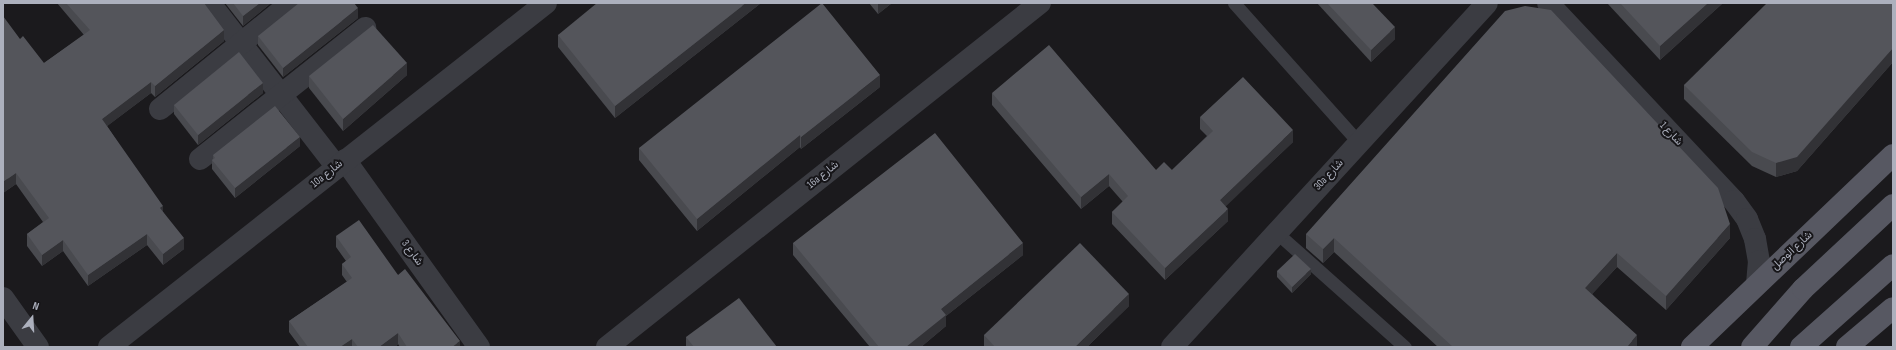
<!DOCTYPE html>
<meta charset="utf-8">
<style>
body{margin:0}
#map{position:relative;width:1896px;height:350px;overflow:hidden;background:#1b1a1d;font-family:"Sofia Sans Condensed",Vazirmatn,sans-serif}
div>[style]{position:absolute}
.service>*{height:13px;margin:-6.5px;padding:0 6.5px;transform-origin:6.5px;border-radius:6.5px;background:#3b3c42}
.minor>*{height:22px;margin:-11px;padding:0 11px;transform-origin:11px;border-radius:11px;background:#3b3c42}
.tertiary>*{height:22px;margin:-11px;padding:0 11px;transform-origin:11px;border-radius:11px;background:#3b3c42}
.primary>*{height:22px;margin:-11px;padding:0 11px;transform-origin:11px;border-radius:11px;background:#575862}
.wall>*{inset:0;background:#494a4f}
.shaded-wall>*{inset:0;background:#323236}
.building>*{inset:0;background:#54555b}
span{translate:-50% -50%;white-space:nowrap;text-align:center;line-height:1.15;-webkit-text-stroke:4px #161518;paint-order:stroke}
.street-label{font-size:11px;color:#acb0bd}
.frame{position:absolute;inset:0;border:4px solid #acb0bd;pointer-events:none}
.north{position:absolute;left:12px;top:298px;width:40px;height:40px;-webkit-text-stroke:3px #161518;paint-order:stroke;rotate:18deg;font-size:11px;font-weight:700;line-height:16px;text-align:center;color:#acb0bd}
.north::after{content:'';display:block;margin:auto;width:14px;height:18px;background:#acb0bd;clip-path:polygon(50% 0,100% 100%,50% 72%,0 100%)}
</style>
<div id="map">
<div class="service">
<i style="left:1234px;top:3px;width:188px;rotate:48.2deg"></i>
<i style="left:1277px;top:233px;width:171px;rotate:41.7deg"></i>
</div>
<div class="minor">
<i style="left:1548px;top:3px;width:272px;rotate:46.8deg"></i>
<i style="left:1734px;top:201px;width:22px;rotate:54deg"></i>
<i style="left:1747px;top:219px;width:22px;rotate:68deg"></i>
<i style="left:1755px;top:239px;width:22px;rotate:80deg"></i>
<i style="left:1759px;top:261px;width:22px;rotate:95deg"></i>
<i style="left:212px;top:6px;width:204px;rotate:52.2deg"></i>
<i style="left:160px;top:109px;width:169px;rotate:-39deg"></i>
<i style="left:200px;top:159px;width:211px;rotate:-38.4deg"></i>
<i style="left:345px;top:160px;width:230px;rotate:54.4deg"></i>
<i style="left:109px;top:347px;width:556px;rotate:-38.21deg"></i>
<i style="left:607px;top:347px;width:553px;rotate:-38.47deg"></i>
<i style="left:1172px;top:347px;width:466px;rotate:-47.5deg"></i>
</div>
<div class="tertiary">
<i style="left:3px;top:298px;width:60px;rotate:54.5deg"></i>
</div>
<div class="primary">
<i style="left:1692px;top:347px;width:278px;rotate:-43.7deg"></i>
<i style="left:1752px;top:347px;width:77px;rotate:-48.7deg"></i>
<i style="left:1803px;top:289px;width:123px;rotate:-43deg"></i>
<i style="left:1801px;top:347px;width:123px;rotate:-41.7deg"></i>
<i style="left:1847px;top:347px;width:60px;rotate:-40.3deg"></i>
</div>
<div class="wall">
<i style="clip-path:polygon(57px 3px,204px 3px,224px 41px,155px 97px,151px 93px,107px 126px,163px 212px,184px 249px,163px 265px,147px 245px,88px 286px,63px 251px,42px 266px,27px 246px,27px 234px,43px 222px,16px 184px,3px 193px,44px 63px,84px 35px)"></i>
<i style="clip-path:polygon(225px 3px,271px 3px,243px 26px)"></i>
<i style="clip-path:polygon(761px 3px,615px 118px,558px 47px,558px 35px)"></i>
<i style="clip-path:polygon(869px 3px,892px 3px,878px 14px)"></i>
<i style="clip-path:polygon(1317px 3px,1372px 3px,1395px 39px,1371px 62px)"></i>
<i style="clip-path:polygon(1607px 3px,1723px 3px,1660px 60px)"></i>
<i style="clip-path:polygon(1893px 6px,1893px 62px,1797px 171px,1776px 177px,1752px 166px,1684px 99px,1684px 85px)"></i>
<i style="clip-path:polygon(358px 18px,283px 77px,258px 45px,258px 36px)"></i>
<i style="clip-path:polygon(407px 75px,343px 131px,309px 88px,309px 76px)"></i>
<i style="clip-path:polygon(880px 87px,801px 149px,800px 147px,697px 231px,639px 160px,639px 148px)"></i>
<i style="clip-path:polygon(263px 93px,198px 145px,174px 114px,174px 105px)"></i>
<i style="clip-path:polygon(992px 93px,1156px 170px,1172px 170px,1207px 136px,1200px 129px,1200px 117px,1293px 142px,1225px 206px,1228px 221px,1165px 280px,1112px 224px,1112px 212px,1123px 202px,1109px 186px,1081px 209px,992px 105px)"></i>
<i style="clip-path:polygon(300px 146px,235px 198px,212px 169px,212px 160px,213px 159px,213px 155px)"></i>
<i style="clip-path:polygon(1306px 234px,1730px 238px,1666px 310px,1617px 267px,1592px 294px,1637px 347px,1438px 347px,1334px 252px,1323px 263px,1306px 248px)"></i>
<i style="clip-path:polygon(336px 236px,398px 275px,460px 347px,400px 347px,398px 344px,395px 347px,300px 347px,289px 332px,289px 321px,347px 282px,342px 275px,342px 264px,346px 261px,336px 247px)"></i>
<i style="clip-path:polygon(793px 243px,1023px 255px,946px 316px,946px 326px,921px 347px,870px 347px,793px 255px)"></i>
<i style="clip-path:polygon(1277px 271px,1311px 274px,1292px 293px,1277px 277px)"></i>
<i style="clip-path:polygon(1129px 306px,1087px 347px,984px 347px,984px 335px)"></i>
<i style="clip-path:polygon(686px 337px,777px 347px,686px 347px)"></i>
</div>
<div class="shaded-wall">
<i style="clip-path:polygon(260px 3px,271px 3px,243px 26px,243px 16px)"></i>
<i style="clip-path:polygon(746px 3px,761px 3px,615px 118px,615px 106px)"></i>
<i style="clip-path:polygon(878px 3px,892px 3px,878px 14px)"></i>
<i style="clip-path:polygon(1708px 3px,1723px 3px,1660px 60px,1660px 46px)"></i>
<i style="clip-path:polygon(358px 8px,358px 18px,283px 77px,283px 68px)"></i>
<i style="clip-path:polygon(1395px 27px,1395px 39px,1371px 62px,1371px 50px)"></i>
<i style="clip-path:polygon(224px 30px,224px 41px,155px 97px,155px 86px)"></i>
<i style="clip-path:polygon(1893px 48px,1893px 62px,1797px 171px,1776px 177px,1776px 163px)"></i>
<i style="clip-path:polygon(407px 63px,407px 75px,343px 131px,343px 119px)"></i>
<i style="clip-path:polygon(880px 75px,880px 87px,801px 149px,801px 137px)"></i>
<i style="clip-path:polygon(151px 82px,151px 93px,102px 130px,102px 119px)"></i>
<i style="clip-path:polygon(263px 83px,263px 93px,198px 145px,198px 135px)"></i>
<i style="clip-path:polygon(1293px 130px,1293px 142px,1220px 212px,1220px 200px)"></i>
<i style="clip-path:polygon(800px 135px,800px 147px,697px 231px,697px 219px)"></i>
<i style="clip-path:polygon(300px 137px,300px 146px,235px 198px,235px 188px)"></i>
<i style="clip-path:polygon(16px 173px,16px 184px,3px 193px,3px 182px)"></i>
<i style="clip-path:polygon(1109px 174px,1109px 186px,1081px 209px,1081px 197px)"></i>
<i style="clip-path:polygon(163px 206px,163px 217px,160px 208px)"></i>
<i style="clip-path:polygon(1228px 209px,1228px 221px,1165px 280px,1165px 268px)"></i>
<i style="clip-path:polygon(1730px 224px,1730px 238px,1666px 310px,1666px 296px)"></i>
<i style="clip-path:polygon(147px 234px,147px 245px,88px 286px,88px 275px)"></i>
<i style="clip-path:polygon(184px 238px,184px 249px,163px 265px,163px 254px)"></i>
<i style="clip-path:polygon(1334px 238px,1334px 252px,1323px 263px,1323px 249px)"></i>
<i style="clip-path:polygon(63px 240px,63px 251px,42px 266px,42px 255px)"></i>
<i style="clip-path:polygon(1023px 243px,1023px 255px,946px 316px,946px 326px,921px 347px,906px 347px,941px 309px)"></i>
<i style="clip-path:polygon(1617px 253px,1617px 267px,1585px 302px,1585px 288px)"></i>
<i style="clip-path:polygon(1311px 269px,1311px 274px,1292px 293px,1292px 287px)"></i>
<i style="clip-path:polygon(1129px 294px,1129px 306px,1087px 347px,1075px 347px)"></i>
<i style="clip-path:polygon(398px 333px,398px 344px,395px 347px,379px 347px)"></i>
<i style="clip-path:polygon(1637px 335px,1637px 347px,1627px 347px)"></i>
<i style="clip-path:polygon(352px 339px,352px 347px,340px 347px)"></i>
<i style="clip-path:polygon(460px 341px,460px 347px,452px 347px)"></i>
</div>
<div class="building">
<i style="clip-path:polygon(66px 3px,204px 3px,224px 30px,155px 86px,151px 82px,102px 119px,163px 206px,160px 208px,184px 238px,163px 254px,147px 234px,88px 275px,63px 240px,42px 255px,27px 234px,49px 218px,16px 173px,3px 182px,3px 16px,20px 39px,23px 36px,44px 63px,90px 30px)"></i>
<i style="clip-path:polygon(233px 3px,260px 3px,243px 16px)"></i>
<i style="clip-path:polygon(299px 3px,354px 3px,358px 8px,283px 68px,258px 36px)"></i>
<i style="clip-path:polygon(597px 3px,746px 3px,615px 106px,558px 35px)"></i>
<i style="clip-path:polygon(822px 3px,880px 75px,801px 137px,800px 135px,697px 219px,639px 148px)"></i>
<i style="clip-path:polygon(1327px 3px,1372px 3px,1395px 27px,1371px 50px)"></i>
<i style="clip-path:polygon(1620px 3px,1708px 3px,1660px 46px)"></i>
<i style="clip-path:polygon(1767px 3px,1892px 3px,1893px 6px,1893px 48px,1797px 157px,1776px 163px,1752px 152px,1684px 85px)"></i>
<i style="clip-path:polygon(1525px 6px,1551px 10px,1718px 188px,1730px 224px,1666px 296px,1617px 253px,1585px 288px,1637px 335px,1627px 347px,1453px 347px,1334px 238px,1323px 249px,1306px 234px,1505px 11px)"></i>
<i style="clip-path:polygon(373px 25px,407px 63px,343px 119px,309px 76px)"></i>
<i style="clip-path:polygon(1049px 45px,1156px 170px,1164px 162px,1172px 170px,1213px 131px,1200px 117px,1243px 77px,1293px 130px,1220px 200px,1228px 209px,1165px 268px,1112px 212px,1128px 196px,1109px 174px,1081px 197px,992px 93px)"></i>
<i style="clip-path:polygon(239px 52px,263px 83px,198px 135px,174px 105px)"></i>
<i style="clip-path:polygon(275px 106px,300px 137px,235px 188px,212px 160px,215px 158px,213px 155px)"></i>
<i style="clip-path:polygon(935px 133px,1023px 243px,941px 309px,946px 315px,906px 347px,879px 347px,793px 243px)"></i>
<i style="clip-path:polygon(359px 220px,398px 275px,405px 269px,460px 341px,452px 347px,407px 347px,398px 333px,379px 347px,358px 347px,352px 339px,340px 347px,308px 347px,289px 321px,352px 278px,342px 264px,351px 257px,336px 236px)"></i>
<i style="clip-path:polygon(1080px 243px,1129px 294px,1075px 347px,995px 347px,984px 335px)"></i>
<i style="clip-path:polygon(1295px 254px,1311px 269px,1292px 287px,1277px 271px)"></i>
<i style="clip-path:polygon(739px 298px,777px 347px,694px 347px,686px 337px)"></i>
</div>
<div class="street-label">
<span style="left:1671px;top:134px;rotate:47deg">شارع 1</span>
<span style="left:327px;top:174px;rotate:-39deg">10a شارع</span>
<span style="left:823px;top:175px;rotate:-39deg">16a شارع</span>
<span style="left:1329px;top:175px;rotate:-47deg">30a شارع</span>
<span style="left:1792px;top:251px;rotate:-43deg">شارع الوصل</span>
<span style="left:412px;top:253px;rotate:54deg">شارع 3</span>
</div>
<div class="frame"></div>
<div class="north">N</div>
</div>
